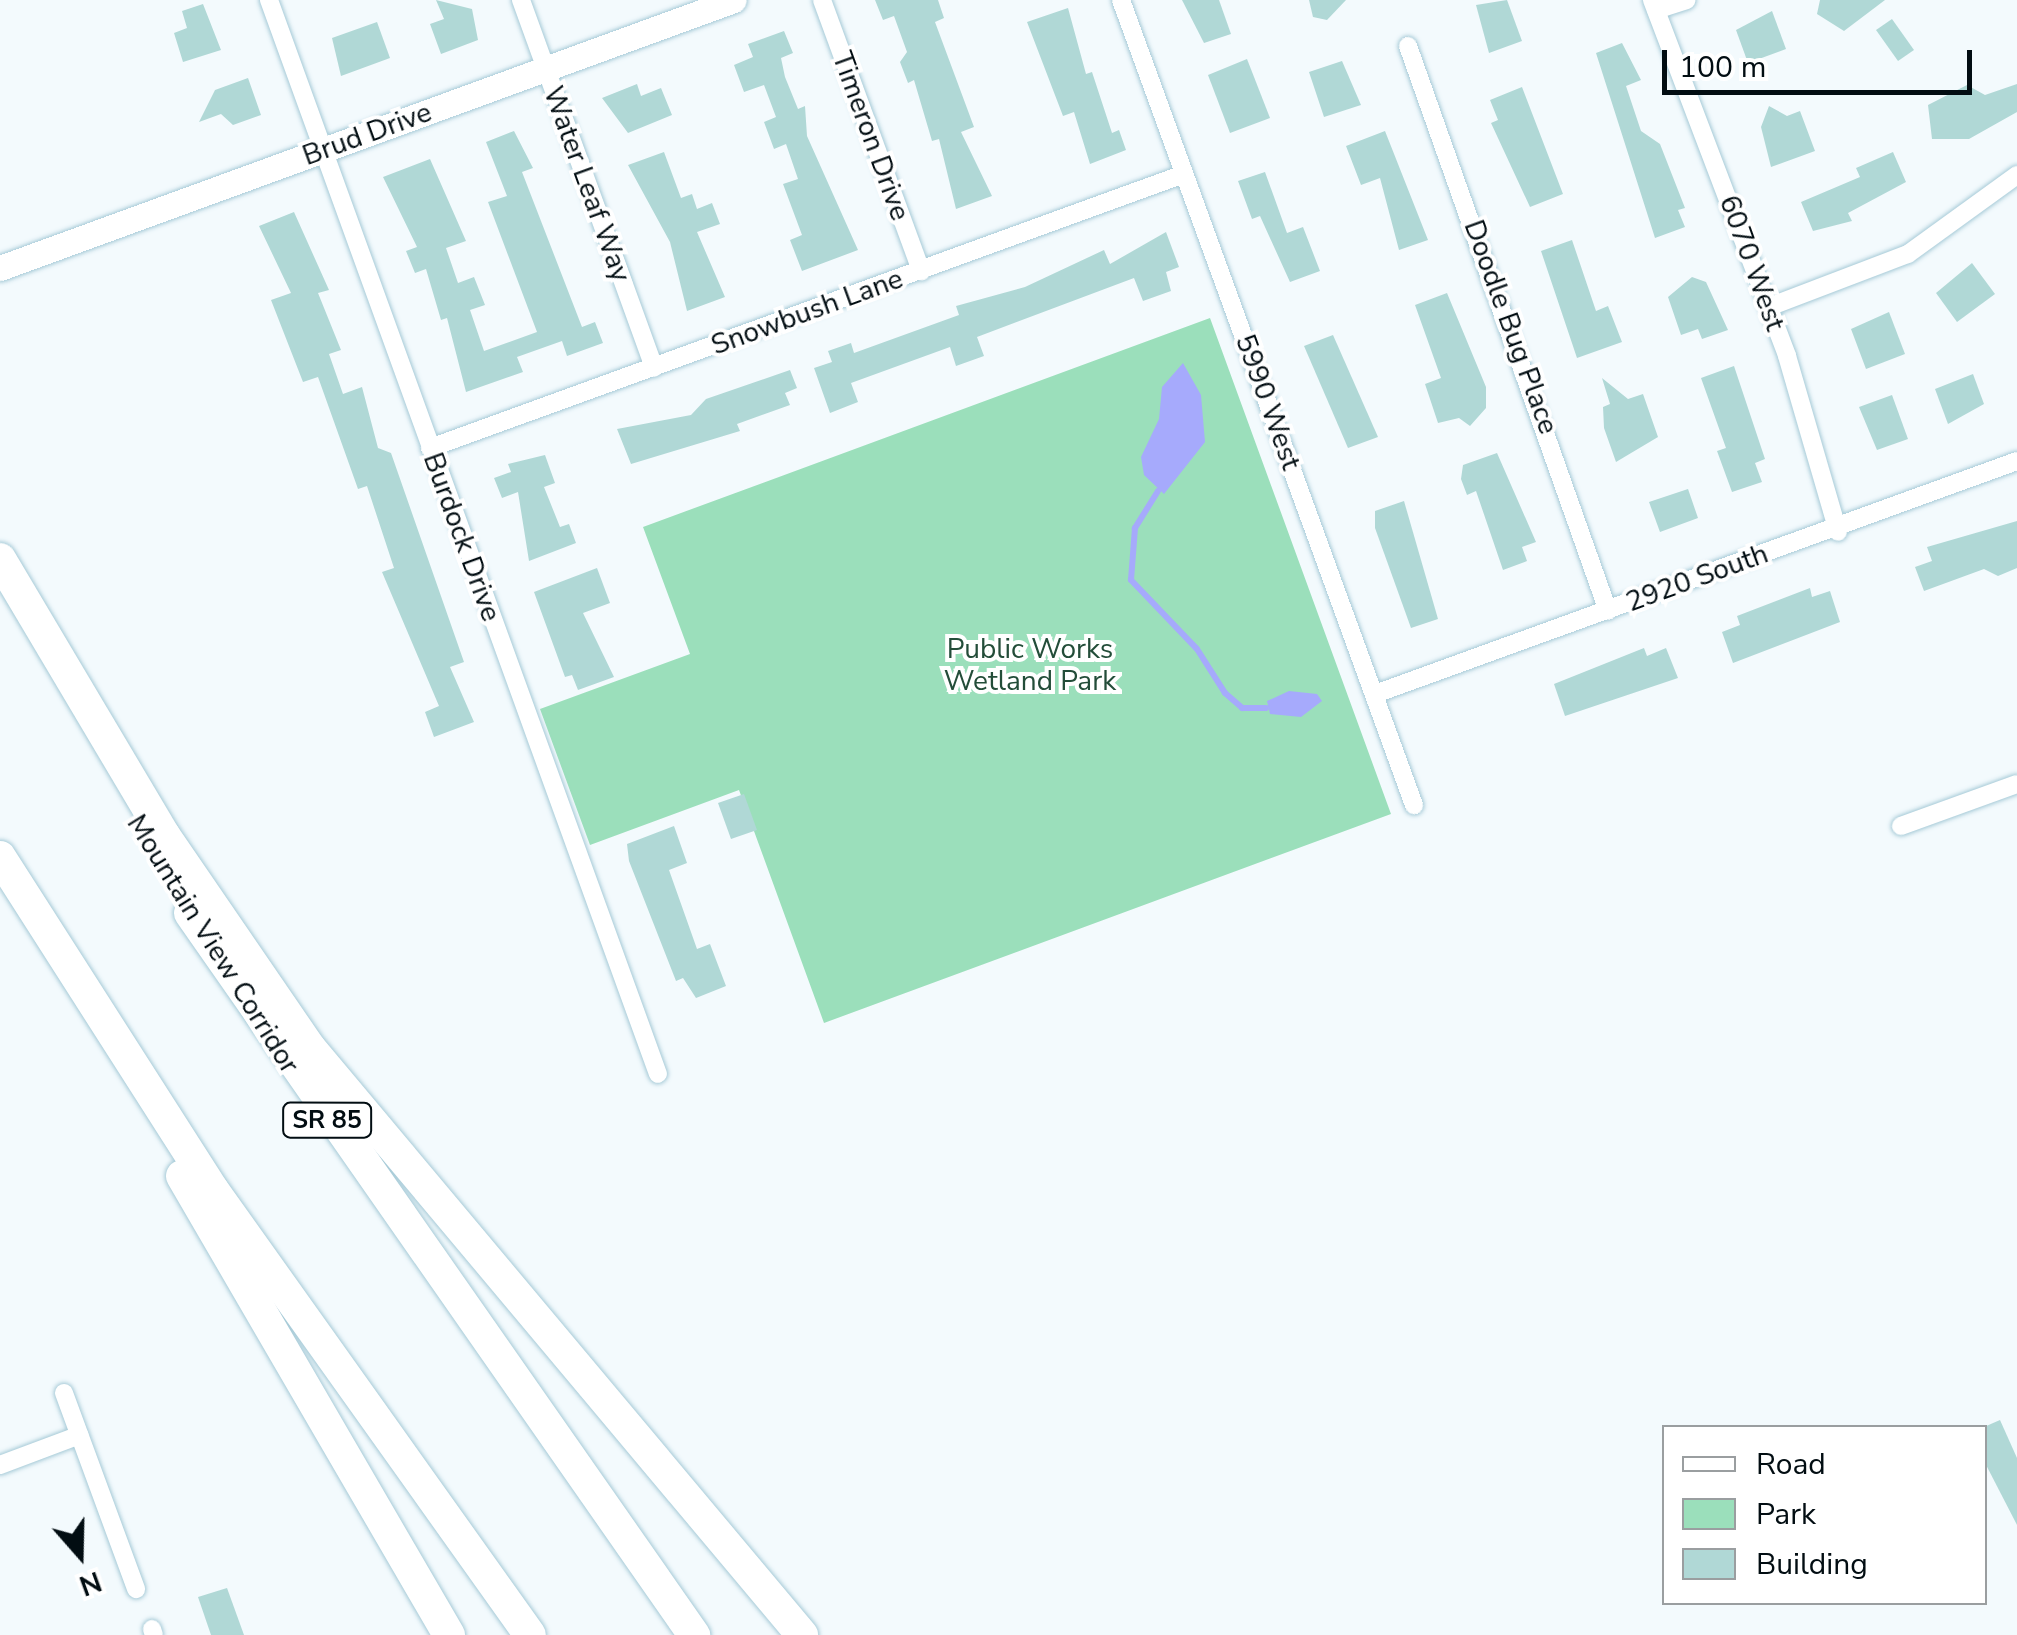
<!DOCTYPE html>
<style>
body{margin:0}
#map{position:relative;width:2017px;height:1635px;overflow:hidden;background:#f3fafd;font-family:"Nunito Sans",sans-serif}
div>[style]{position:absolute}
.green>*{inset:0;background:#9bdfbb}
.water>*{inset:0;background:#a6aafc}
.stream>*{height:6px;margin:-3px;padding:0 3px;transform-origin:3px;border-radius:3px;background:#a6aafc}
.building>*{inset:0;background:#b0d8d6}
.roads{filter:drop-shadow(0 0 2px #a6cad7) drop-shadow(0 0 2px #a6cad7)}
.street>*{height:18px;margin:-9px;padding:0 9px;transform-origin:9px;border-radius:9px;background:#fff}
.secondary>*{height:25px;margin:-12.5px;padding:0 12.5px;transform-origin:12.5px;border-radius:12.5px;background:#fff}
.highway>*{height:32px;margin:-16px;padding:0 16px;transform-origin:16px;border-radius:16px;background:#fff}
span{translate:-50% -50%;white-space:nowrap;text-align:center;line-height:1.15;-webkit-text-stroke:8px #fff;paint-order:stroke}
.shield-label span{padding:2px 8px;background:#fff;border:2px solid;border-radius:8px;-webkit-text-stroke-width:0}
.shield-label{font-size:25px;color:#020d12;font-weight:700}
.street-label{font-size:28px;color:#020d12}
.park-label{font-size:28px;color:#234d39}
.legend{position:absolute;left:1662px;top:1425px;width:325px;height:180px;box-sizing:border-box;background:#fff;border:2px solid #9a9ea0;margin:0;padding:12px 18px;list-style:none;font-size:30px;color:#020d12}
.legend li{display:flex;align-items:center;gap:20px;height:50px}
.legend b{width:50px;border:2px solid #9a9ea0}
.north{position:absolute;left:30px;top:1505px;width:100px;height:100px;-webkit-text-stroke:8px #fff;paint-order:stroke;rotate:160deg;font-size:28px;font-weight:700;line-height:40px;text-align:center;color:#020d12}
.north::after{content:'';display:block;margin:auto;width:35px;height:45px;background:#020d12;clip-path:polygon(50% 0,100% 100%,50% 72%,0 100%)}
.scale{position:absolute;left:1662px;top:50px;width:310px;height:45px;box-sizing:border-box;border:5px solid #020d12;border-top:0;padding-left:12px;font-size:30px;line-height:35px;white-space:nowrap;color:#020d12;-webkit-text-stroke:8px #fff;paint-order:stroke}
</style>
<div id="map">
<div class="green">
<i style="clip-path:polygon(1210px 318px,1391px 814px,824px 1023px,739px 790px,590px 845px,540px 709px,690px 654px,643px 527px)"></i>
</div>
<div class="water">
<i style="clip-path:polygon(1183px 363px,1201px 395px,1205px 442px,1164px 494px,1144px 475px,1141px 457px,1159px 419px,1162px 387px)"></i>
<i style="clip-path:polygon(1289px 691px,1317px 694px,1322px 701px,1301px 717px,1270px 714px,1267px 701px)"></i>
</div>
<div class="stream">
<i style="left:1158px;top:491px;width:44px;rotate:121.9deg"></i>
<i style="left:1135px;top:528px;width:52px;rotate:94.4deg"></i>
<i style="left:1131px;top:580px;width:95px;rotate:46.3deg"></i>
<i style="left:1197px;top:649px;width:52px;rotate:57.5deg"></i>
<i style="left:1225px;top:693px;width:23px;rotate:41deg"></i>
<i style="left:1242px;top:708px;width:24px"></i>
</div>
<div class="building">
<i style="clip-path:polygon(436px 0,472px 9px,478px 40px,441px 54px,430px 24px,444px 19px)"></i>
<i style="clip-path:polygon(875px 0,938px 0,944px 18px,935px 22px,974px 127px,961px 132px,992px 196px,956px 209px,939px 139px,932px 141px,914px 80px,908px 83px,900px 62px,907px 52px,894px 16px,883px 20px)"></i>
<i style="clip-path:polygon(1182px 0,1219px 0,1231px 34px,1204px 43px)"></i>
<i style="clip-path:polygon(1309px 0,1346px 0,1327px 20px,1313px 17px)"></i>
<i style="clip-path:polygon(1507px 0,1522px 41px,1489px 53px,1476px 5px)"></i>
<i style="clip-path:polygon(1820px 0,1885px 0,1844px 31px,1817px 14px)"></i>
<i style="clip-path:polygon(203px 4px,221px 50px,183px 62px,174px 33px,187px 28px,182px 11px)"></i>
<i style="clip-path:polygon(1068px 8px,1086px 74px,1092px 72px,1112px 133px,1119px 130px,1126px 150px,1090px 164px,1074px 112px,1063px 116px,1027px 22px)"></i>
<i style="clip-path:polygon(1772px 11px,1786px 49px,1748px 63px,1736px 30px)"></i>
<i style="clip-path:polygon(1892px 19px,1914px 50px,1898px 61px,1876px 30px)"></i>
<i style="clip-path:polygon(377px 22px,390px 58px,341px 76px,332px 38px)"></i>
<i style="clip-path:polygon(784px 31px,793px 53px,781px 58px,785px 77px,798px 109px,805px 106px,807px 136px,858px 250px,802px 271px,790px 240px,802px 235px,783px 184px,798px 179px,786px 144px,774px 149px,764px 122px,776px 117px,764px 85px,744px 92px,734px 65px,753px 57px,748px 44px)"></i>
<i style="clip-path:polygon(1622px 43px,1641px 80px,1626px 86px,1641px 131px,1660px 144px,1685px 208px,1678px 210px,1685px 227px,1655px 238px,1596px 53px)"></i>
<i style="clip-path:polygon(1247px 59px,1270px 118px,1230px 133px,1208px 75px)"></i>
<i style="clip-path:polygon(1342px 61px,1361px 105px,1324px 117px,1309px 72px)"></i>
<i style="clip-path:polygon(248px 78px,261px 115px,233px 125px,221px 114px,199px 122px,215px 90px)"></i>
<i style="clip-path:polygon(637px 84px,641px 96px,661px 88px,672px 115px,628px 133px,602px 98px)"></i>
<i style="clip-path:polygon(2017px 84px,2017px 112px,1969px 139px,1932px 139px,1928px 105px,1967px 85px,1985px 95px)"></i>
<i style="clip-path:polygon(1522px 87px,1563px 194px,1530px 207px,1491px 123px,1498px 120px,1490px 100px)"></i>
<i style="clip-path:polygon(1769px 106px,1787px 116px,1800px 111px,1815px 151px,1771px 167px,1761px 127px)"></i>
<i style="clip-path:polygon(514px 131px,533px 168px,522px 172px,582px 327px,595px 322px,603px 343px,567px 356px,562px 341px,517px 357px,523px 372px,466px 392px,447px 318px,441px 320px,426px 269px,415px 273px,406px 251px,417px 247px,383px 177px,430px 159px,466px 241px,446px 248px,458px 283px,474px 277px,485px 305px,470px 310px,484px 351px,537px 332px,488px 202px,507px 196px,486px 142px)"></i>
<i style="clip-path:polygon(1385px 131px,1428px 240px,1399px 250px,1380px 178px,1361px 185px,1346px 146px)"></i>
<i style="clip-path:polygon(664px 152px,681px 198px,692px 194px,697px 209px,712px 203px,720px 224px,697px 232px,725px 297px,687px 311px,670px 242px,628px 165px)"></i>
<i style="clip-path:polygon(1893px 152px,1906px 182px,1848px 213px,1852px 221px,1813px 231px,1801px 202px,1860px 177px,1856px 168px)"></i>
<i style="clip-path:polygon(1265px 172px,1287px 233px,1303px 227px,1320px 271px,1290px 282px,1260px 216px,1252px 219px,1238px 181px)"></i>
<i style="clip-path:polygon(294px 212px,329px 290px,318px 293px,341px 350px,329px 354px,343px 394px,362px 387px,378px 448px,391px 453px,464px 662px,450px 667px,474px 722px,434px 737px,425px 712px,439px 706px,382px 572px,394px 568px,367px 486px,358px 489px,318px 377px,303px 382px,271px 300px,291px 293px,259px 226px)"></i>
<i style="clip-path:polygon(1166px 232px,1179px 267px,1166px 272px,1171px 291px,1143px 301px,1134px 278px,977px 337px,984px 356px,956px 366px,950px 347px,851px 383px,858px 402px,830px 413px,814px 368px,832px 362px,828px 351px,851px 343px,854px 353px,959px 315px,956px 306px,1025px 287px,1104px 250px,1110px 264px)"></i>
<i style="clip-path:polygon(1572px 240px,1596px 311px,1608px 306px,1622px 342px,1577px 358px,1541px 251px)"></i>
<i style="clip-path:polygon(1972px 263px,1995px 294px,1957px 322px,1936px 293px)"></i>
<i style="clip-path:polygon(1692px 277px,1706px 282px,1728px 330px,1702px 339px,1698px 329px,1681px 335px,1668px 297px)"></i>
<i style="clip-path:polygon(1447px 293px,1486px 387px,1486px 408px,1470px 426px,1459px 418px,1438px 423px,1425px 384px,1441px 378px,1415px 305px)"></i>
<i style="clip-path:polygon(1889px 312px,1905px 354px,1866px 369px,1851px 329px)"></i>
<i style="clip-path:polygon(1333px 335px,1378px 437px,1348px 448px,1304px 346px)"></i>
<i style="clip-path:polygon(1734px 366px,1765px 459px,1755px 463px,1762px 482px,1732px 492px,1717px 451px,1726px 448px,1701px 378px)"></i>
<i style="clip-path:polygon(790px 370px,797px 388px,785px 393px,790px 405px,737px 424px,740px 431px,631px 464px,617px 429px,691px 415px,706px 399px)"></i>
<i style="clip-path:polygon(1973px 374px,1984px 404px,1948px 424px,1935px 389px)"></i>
<i style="clip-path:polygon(1602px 378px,1628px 399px,1643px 394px,1658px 437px,1616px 462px,1604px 428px,1603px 407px,1610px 404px)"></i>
<i style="clip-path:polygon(1892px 395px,1908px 439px,1877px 450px,1859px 407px)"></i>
<i style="clip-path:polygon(1497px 453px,1536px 542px,1522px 547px,1527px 561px,1503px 570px,1476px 491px,1467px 495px,1461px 479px,1463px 465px)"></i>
<i style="clip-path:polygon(545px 455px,555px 483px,544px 487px,560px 527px,569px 524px,576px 543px,529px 561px,518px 492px,502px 498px,494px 478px,511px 472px,508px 464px)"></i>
<i style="clip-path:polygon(1688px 489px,1698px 518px,1660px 532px,1649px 502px)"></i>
<i style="clip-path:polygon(1404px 501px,1438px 619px,1411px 628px,1375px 528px,1375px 511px)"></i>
<i style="clip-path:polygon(2017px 521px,2017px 568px,1998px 576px,1984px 569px,1924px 591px,1915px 567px,1932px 561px,1927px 547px)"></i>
<i style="clip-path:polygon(597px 568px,610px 603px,583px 613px,614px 677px,578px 690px,572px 675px,565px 677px,534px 592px)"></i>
<i style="clip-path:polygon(1810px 588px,1812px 597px,1830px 591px,1840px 622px,1733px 663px,1722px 632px,1740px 625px,1737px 616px)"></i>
<i style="clip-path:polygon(1644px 648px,1647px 656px,1666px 648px,1678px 678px,1565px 716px,1554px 684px)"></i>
<i style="clip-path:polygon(744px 794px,757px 830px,731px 839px,718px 803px)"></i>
<i style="clip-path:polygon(674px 826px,687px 863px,669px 870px,697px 949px,710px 944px,726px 986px,696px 998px,683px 978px,676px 981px,629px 861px,627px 844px)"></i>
<i style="clip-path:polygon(2000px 1420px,2017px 1458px,2017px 1525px,1984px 1461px,1984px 1427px)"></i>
<i style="clip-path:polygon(227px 1588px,244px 1635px,211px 1635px,198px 1597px)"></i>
</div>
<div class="roads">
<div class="street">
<i style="left:269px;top:0;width:1142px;rotate:70.09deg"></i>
<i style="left:521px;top:0;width:391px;rotate:70.1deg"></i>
<i style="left:822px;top:0;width:289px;rotate:69.9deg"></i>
<i style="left:1121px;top:0;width:857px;rotate:70deg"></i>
<i style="left:1652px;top:0;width:381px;rotate:69.2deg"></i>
<i style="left:1787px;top:356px;width:183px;rotate:73.8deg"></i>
<i style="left:1656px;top:10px;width:32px;rotate:-18deg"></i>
<i style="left:1408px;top:46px;width:599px;rotate:70.51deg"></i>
<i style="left:1769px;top:307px;width:149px;rotate:-20.9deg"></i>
<i style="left:1908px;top:254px;width:135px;rotate:-35.9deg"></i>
<i style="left:430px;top:448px;width:802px;rotate:-19.97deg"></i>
<i style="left:1375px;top:694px;width:683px;rotate:-19.95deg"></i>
<i style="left:1901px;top:826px;width:123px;rotate:-19.9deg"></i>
<i style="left:64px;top:1393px;width:209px;rotate:69.8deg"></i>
<i style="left:0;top:1465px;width:85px;rotate:-20.6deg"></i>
<i style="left:152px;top:1629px;width:6px;rotate:72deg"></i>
</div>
<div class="secondary">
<i style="left:0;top:268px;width:781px;rotate:-20.06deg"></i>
</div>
<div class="highway">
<i style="left:0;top:559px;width:321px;rotate:59.3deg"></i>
<i style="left:164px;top:835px;width:258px;rotate:55.6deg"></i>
<i style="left:310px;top:1048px;width:766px;rotate:50.03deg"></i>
<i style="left:0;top:857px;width:395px;rotate:57.4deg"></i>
<i style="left:213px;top:1190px;width:546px;rotate:54.54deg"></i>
<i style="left:190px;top:913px;width:881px;rotate:55.08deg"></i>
<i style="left:182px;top:1176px;width:531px;rotate:59.81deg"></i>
</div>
</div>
<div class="shield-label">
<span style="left:327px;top:1120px">SR 85</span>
</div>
<div class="street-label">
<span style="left:367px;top:134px;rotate:-20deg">Brud Drive</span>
<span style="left:871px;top:136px;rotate:70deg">Timeron Drive</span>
<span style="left:587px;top:184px;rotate:70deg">Water Leaf Way</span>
<span style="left:1752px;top:263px;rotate:70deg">6070 West</span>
<span style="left:807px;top:312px;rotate:-20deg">Snowbush Lane</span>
<span style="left:1511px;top:327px;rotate:70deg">Doodle Bug Place</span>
<span style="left:1268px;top:402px;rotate:70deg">5990 West</span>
<span style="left:462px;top:537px;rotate:70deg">Burdock Drive</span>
<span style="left:1697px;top:578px;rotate:-20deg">2920 South</span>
<span style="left:213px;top:944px;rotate:58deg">Mountain View Corridor</span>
</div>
<div class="park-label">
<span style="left:1030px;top:665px">Public Works<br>Wetland Park</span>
</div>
<ul class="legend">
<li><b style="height:12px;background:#fff"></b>Road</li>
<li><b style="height:28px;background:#9bdfbb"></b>Park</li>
<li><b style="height:28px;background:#b0d8d6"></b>Building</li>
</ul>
<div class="north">N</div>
<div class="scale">100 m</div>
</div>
